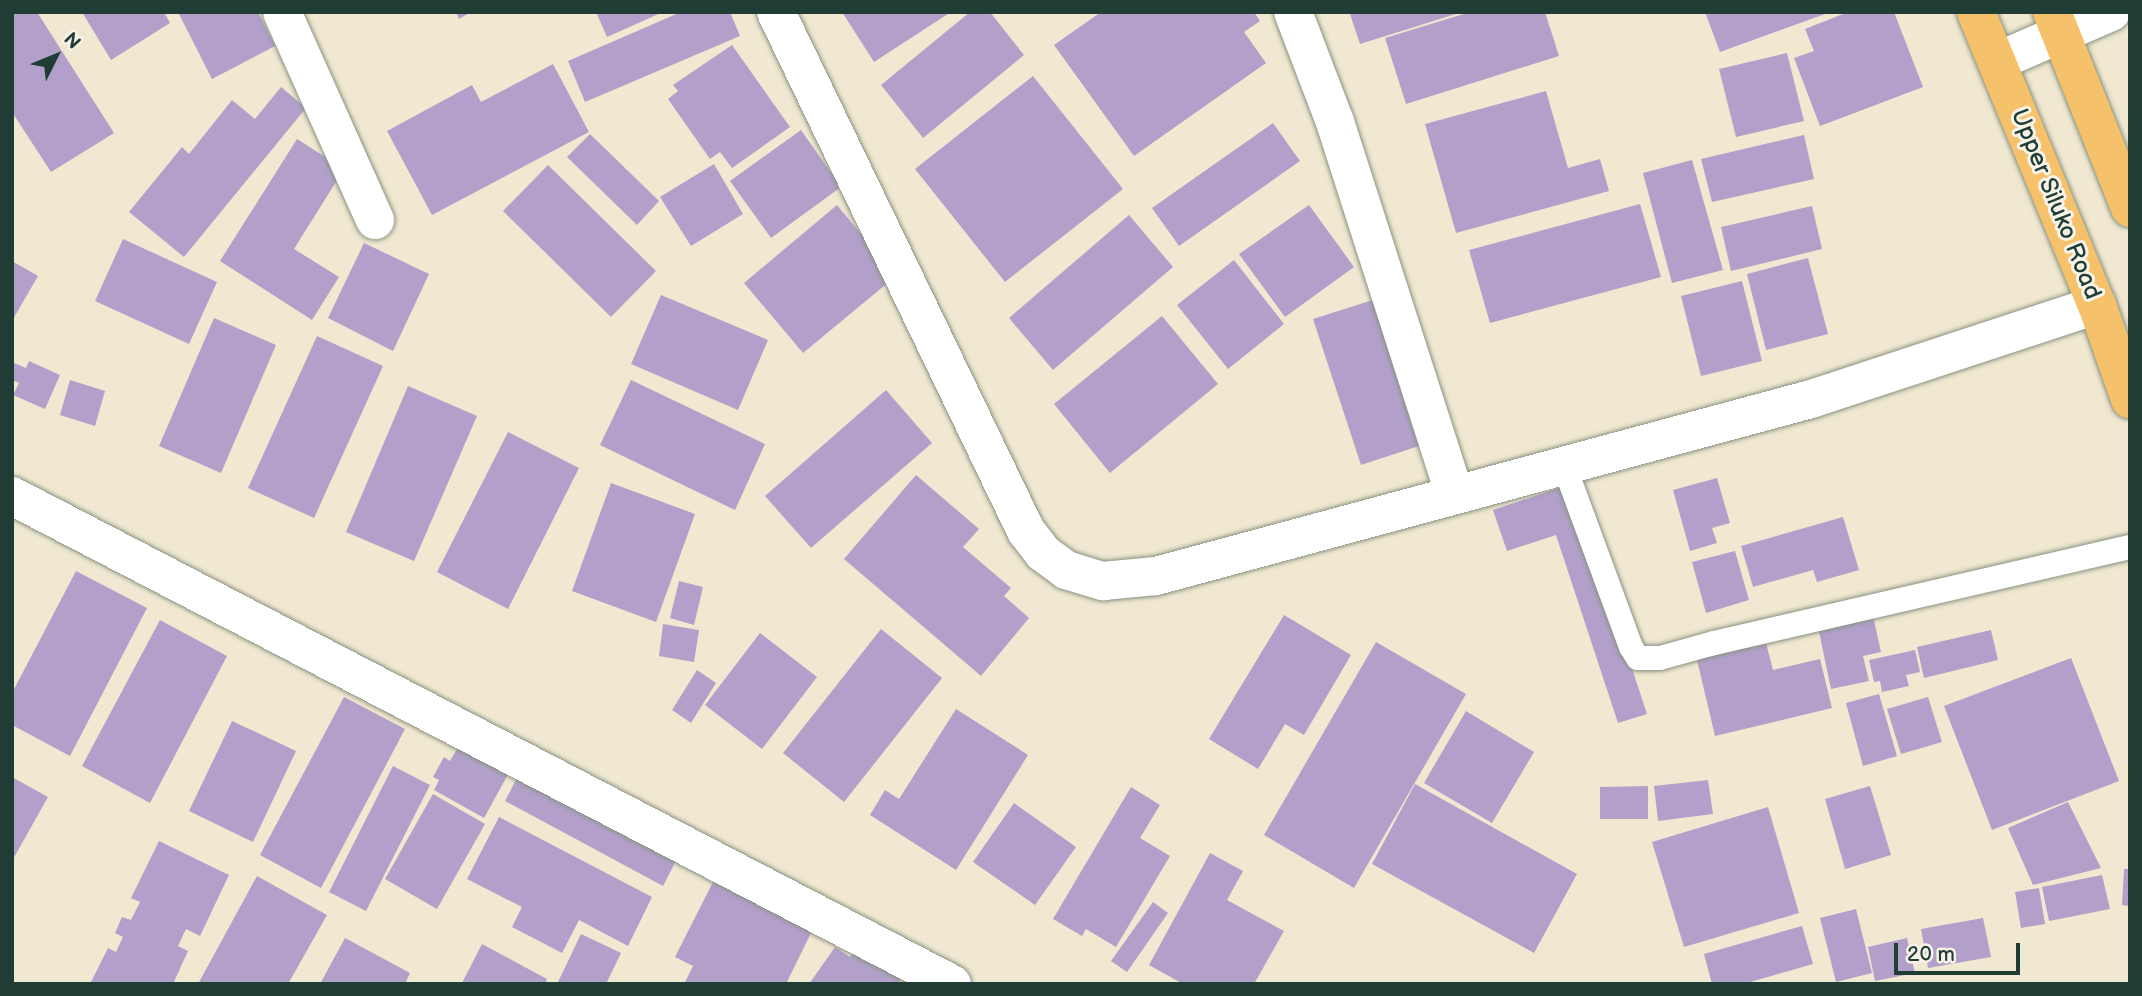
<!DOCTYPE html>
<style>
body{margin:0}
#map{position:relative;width:2142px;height:996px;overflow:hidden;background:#f0e8d0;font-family:"Balsamiq Sans",sans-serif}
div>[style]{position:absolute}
.building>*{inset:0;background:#b2a0ca}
.roads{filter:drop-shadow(0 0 2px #889282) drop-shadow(0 0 2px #889282)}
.lane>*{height:24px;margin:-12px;padding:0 12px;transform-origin:12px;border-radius:12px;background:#fff}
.street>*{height:38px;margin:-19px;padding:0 19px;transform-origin:19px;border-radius:19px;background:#fff}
.primary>*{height:38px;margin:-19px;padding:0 19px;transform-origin:19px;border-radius:19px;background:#f5c16b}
span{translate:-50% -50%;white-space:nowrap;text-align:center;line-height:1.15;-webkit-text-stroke:6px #f7f3e8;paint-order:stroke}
.street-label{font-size:24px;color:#1f3d34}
.frame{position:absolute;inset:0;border:14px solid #1f3d34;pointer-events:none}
.north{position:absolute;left:21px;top:21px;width:70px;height:70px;-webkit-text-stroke:5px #f7f3e8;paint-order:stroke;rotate:47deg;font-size:19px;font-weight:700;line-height:28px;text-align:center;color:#1f3d34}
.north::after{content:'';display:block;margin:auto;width:24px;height:32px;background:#1f3d34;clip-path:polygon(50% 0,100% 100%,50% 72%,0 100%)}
.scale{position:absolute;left:1894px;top:943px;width:126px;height:32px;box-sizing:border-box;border:4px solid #1f3d34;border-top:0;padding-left:9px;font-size:21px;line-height:24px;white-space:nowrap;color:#1f3d34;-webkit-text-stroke:5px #f7f3e8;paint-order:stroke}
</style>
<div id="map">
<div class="building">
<i style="clip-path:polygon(12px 12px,37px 12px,114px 133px,51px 172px,12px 112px)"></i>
<i style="clip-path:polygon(82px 12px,164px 12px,170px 23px,111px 60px)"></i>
<i style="clip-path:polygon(178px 12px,258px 12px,275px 46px,212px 79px)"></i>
<i style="clip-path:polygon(456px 12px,471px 12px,459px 19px)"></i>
<i style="clip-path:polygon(596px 12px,663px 12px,607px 37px)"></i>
<i style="clip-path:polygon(681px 12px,730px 12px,740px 36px,585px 102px,568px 61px)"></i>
<i style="clip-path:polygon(842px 12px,951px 12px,874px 62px)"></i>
<i style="clip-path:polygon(970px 12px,990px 12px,1024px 55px,923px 138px,881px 85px)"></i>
<i style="clip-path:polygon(1101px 12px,1254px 12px,1260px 21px,1244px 32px,1266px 63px,1134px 156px,1054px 45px)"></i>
<i style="clip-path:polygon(1355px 12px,1459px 12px,1459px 13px,1360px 44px,1350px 14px)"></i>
<i style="clip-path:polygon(1470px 12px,1545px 12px,1559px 56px,1406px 104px,1385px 38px)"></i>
<i style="clip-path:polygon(1705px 12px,1828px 12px,1828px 13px,1720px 52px)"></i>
<i style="clip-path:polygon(1848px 12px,1894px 12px,1923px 87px,1820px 126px,1794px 58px,1814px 51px,1805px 29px)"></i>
<i style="clip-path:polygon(732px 45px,790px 127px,732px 168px,720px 152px,710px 159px,668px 99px,678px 91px,673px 85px)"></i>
<i style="clip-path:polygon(1787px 53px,1804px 121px,1736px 137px,1719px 69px)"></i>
<i style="clip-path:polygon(553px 64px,589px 132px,432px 215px,387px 131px,472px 85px,481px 102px)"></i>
<i style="clip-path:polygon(1033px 76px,1123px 189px,1005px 282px,915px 169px)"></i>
<i style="clip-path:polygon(281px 87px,306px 108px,184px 257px,129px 212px,182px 147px,189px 154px,232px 100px,255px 119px)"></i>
<i style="clip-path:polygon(1546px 91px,1568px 168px,1600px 159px,1609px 191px,1456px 233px,1425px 124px)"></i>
<i style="clip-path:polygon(1273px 123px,1300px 161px,1179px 246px,1152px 208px)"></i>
<i style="clip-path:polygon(801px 130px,841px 187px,771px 238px,730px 181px)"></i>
<i style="clip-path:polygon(590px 134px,659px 201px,637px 225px,567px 157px)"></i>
<i style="clip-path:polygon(1804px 135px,1814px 179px,1712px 202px,1701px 159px)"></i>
<i style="clip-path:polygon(297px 139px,344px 169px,294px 249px,339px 277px,312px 320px,220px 261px)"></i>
<i style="clip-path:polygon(1692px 160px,1723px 270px,1672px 283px,1643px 173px)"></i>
<i style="clip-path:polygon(714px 164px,743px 214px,691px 246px,660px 197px)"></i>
<i style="clip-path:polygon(548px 165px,656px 271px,611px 317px,503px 211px)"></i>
<i style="clip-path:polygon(1640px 204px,1661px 277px,1490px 323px,1469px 250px)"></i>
<i style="clip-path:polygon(837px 205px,896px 276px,803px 353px,744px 283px)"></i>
<i style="clip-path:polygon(1309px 205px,1354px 267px,1285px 317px,1239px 254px)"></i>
<i style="clip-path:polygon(1812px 206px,1822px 249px,1731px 271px,1721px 227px)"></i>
<i style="clip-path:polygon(1129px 215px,1173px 267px,1053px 370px,1009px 318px)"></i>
<i style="clip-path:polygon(123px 239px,217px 282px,189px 344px,95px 301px)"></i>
<i style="clip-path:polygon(364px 243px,429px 274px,393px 351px,328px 318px)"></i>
<i style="clip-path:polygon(1808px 258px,1828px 334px,1766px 350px,1747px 274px)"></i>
<i style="clip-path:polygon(1234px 260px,1284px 324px,1228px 369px,1177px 305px)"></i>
<i style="clip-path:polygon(12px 261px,38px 276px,12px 321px)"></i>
<i style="clip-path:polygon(1742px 281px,1762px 361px,1701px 376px,1681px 296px)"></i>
<i style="clip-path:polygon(661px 295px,768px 340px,738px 410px,631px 364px)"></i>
<i style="clip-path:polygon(1376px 299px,1425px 444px,1361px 465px,1313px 319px)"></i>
<i style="clip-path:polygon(1162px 316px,1218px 384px,1110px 473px,1054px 404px)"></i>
<i style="clip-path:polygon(214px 318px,276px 345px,221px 473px,159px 446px)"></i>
<i style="clip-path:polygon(317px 336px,383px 366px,314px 518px,248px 488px)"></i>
<i style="clip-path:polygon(29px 361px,60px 375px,45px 409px,13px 395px,19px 383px,12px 380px,14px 363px,26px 368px)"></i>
<i style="clip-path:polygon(70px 380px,105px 391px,95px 426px,60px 415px)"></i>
<i style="clip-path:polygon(631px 380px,765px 444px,735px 510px,600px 445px)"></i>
<i style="clip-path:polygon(408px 386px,477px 416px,414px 561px,346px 532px)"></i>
<i style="clip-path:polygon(886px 390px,932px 443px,811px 548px,765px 496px)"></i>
<i style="clip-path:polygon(508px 432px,579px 468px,508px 609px,437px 572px)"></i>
<i style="clip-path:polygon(916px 475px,979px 529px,963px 547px,1011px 588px,1004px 596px,1029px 618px,981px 676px,844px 559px)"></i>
<i style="clip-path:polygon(1717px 478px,1730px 523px,1712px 528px,1717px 543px,1690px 551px,1673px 490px)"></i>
<i style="clip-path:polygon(611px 483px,695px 514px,656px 622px,572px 591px)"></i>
<i style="clip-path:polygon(1571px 484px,1647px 714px,1618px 723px,1556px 535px,1507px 551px,1493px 510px)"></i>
<i style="clip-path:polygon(1843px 517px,1859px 570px,1817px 582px,1813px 570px,1753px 587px,1741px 546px)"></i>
<i style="clip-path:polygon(1735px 551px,1749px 600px,1706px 613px,1692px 562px)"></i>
<i style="clip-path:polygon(76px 571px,147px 608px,70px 756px,12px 725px,12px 693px)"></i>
<i style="clip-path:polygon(679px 581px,703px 587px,694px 625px,670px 618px)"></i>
<i style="clip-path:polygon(1284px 615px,1351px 655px,1304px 735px,1285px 724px,1258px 769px,1209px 739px)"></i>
<i style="clip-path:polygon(1873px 616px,1881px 652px,1863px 656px,1869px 681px,1831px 689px,1818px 627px)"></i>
<i style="clip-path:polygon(160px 620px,227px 656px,150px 803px,82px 766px)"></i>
<i style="clip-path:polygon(663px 624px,699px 630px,694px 662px,659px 656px)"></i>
<i style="clip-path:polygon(881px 629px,942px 678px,844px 802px,783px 753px)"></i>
<i style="clip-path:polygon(1991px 630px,1998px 660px,1924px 678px,1917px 647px)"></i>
<i style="clip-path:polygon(760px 633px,817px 677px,762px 749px,705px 705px)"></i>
<i style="clip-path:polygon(1376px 642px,1466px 694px,1354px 888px,1264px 835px)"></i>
<i style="clip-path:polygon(1766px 643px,1773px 670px,1820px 659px,1832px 708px,1715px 736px,1697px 660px)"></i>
<i style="clip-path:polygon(1915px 650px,1920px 672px,1906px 675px,1909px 686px,1882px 692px,1880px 681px,1874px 682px,1869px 660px)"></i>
<i style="clip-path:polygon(2071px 658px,2119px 781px,1992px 830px,1944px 706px)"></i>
<i style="clip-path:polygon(697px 670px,716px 683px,691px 723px,672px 710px)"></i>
<i style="clip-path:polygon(1879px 694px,1897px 756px,1863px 766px,1846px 703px)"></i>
<i style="clip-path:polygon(344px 697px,405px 729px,321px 888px,260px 855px)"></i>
<i style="clip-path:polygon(1928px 697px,1942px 742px,1901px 754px,1887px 709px)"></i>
<i style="clip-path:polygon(956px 709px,1028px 755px,956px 870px,870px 815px,885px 790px,899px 799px)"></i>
<i style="clip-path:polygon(1466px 711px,1534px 752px,1492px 823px,1424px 783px)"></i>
<i style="clip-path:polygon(232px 721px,296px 751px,253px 842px,189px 811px)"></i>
<i style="clip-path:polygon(461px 742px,511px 769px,484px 818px,434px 790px,439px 780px,433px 777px,444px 757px,450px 761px)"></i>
<i style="clip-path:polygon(393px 766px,430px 785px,366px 911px,329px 892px)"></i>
<i style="clip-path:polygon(522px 768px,680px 853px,663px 886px,505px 801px)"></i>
<i style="clip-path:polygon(12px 777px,48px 797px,12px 861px)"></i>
<i style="clip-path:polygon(1708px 780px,1713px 814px,1658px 821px,1654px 786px)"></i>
<i style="clip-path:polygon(1415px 784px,1577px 874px,1534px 953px,1372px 864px)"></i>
<i style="clip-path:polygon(1648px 786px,1648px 819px,1600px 819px,1600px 787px)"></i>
<i style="clip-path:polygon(1870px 786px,1891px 855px,1845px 869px,1825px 799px)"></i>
<i style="clip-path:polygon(1131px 787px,1160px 805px,1140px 838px,1170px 856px,1116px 947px,1086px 929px,1082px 936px,1053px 919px)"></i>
<i style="clip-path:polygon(433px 794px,485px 824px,437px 909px,385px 879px)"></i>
<i style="clip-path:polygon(2068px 802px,2101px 868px,2033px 885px,2008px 828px)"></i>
<i style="clip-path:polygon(1014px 803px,1076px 847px,1035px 905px,973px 862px)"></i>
<i style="clip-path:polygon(1768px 807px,1799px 913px,1684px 947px,1652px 842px)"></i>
<i style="clip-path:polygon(499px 817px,652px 897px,628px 946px,579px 920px,562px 953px,512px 927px,522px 907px,467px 879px)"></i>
<i style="clip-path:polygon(159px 841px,229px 875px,200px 936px,186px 929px,178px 946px,188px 951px,173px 984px,90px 984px,108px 948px,116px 952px,123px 937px,115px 933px,122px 917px,131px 920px,140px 902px,131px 898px)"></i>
<i style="clip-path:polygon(1210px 853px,1243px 871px,1227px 900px,1284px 931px,1254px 984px,1183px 984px,1149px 965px)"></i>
<i style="clip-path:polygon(2124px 869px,2130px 869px,2130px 906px,2122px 905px)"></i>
<i style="clip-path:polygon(2102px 875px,2110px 909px,2049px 921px,2042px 887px)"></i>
<i style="clip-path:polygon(257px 876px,327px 915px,288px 984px,198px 984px)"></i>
<i style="clip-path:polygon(713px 882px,812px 931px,786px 984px,684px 984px,693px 966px,675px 957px)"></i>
<i style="clip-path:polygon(2039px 888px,2045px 924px,2021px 928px,2015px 892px)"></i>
<i style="clip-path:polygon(1153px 902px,1168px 913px,1127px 972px,1111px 961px)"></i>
<i style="clip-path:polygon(1856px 909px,1872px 973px,1836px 982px,1820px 918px)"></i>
<i style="clip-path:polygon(1983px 918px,1991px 957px,1928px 968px,1921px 929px)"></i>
<i style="clip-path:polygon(1802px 926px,1813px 964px,1743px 984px,1712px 984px,1704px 954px)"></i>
<i style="clip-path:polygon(581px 934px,621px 953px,606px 984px,557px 984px)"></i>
<i style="clip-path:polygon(345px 938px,410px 973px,405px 984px,320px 984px)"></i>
<i style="clip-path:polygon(1907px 938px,1915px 973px,1875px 981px,1868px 947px)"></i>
<i style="clip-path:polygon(861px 943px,904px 975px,898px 984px,809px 984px,835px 947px,850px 957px)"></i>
<i style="clip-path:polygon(482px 944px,547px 979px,545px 984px,462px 983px)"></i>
</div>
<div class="roads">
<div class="lane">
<i style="left:1564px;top:465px;width:194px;rotate:69.8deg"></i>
<i style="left:1631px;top:647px;width:13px;rotate:58deg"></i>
<i style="left:1638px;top:658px;width:22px"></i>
<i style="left:1660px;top:658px;width:56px;rotate:-15.5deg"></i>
<i style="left:1714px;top:643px;width:427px;rotate:-13deg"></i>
</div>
<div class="street">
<i style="left:282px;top:12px;width:228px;rotate:65.9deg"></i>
<i style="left:776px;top:12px;width:576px;rotate:64.28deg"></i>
<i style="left:1026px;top:531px;width:28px;rotate:52deg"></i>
<i style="left:1043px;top:553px;width:29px;rotate:36deg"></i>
<i style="left:1066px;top:570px;width:39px;rotate:17deg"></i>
<i style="left:1103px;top:581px;width:53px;rotate:-5.4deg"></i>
<i style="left:1156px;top:576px;width:678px;rotate:-15.12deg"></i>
<i style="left:1811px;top:399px;width:301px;rotate:-18.2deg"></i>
<i style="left:1293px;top:12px;width:118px;rotate:69.1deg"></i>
<i style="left:1335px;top:122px;width:390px;rotate:72.2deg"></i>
<i style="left:1998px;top:61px;width:123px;rotate:-23.4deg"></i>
<i style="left:12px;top:496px;width:1059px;rotate:27.44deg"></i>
</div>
<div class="primary">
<i style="left:1976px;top:12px;width:317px;rotate:67.6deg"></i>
<i style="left:2097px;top:305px;width:100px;rotate:70.7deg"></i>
<i style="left:2052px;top:12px;width:211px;rotate:68.3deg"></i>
</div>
</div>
<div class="street-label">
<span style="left:2056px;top:204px;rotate:68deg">Upper Siluko Road</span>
</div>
<div class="frame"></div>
<div class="north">N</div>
<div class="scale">20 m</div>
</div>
